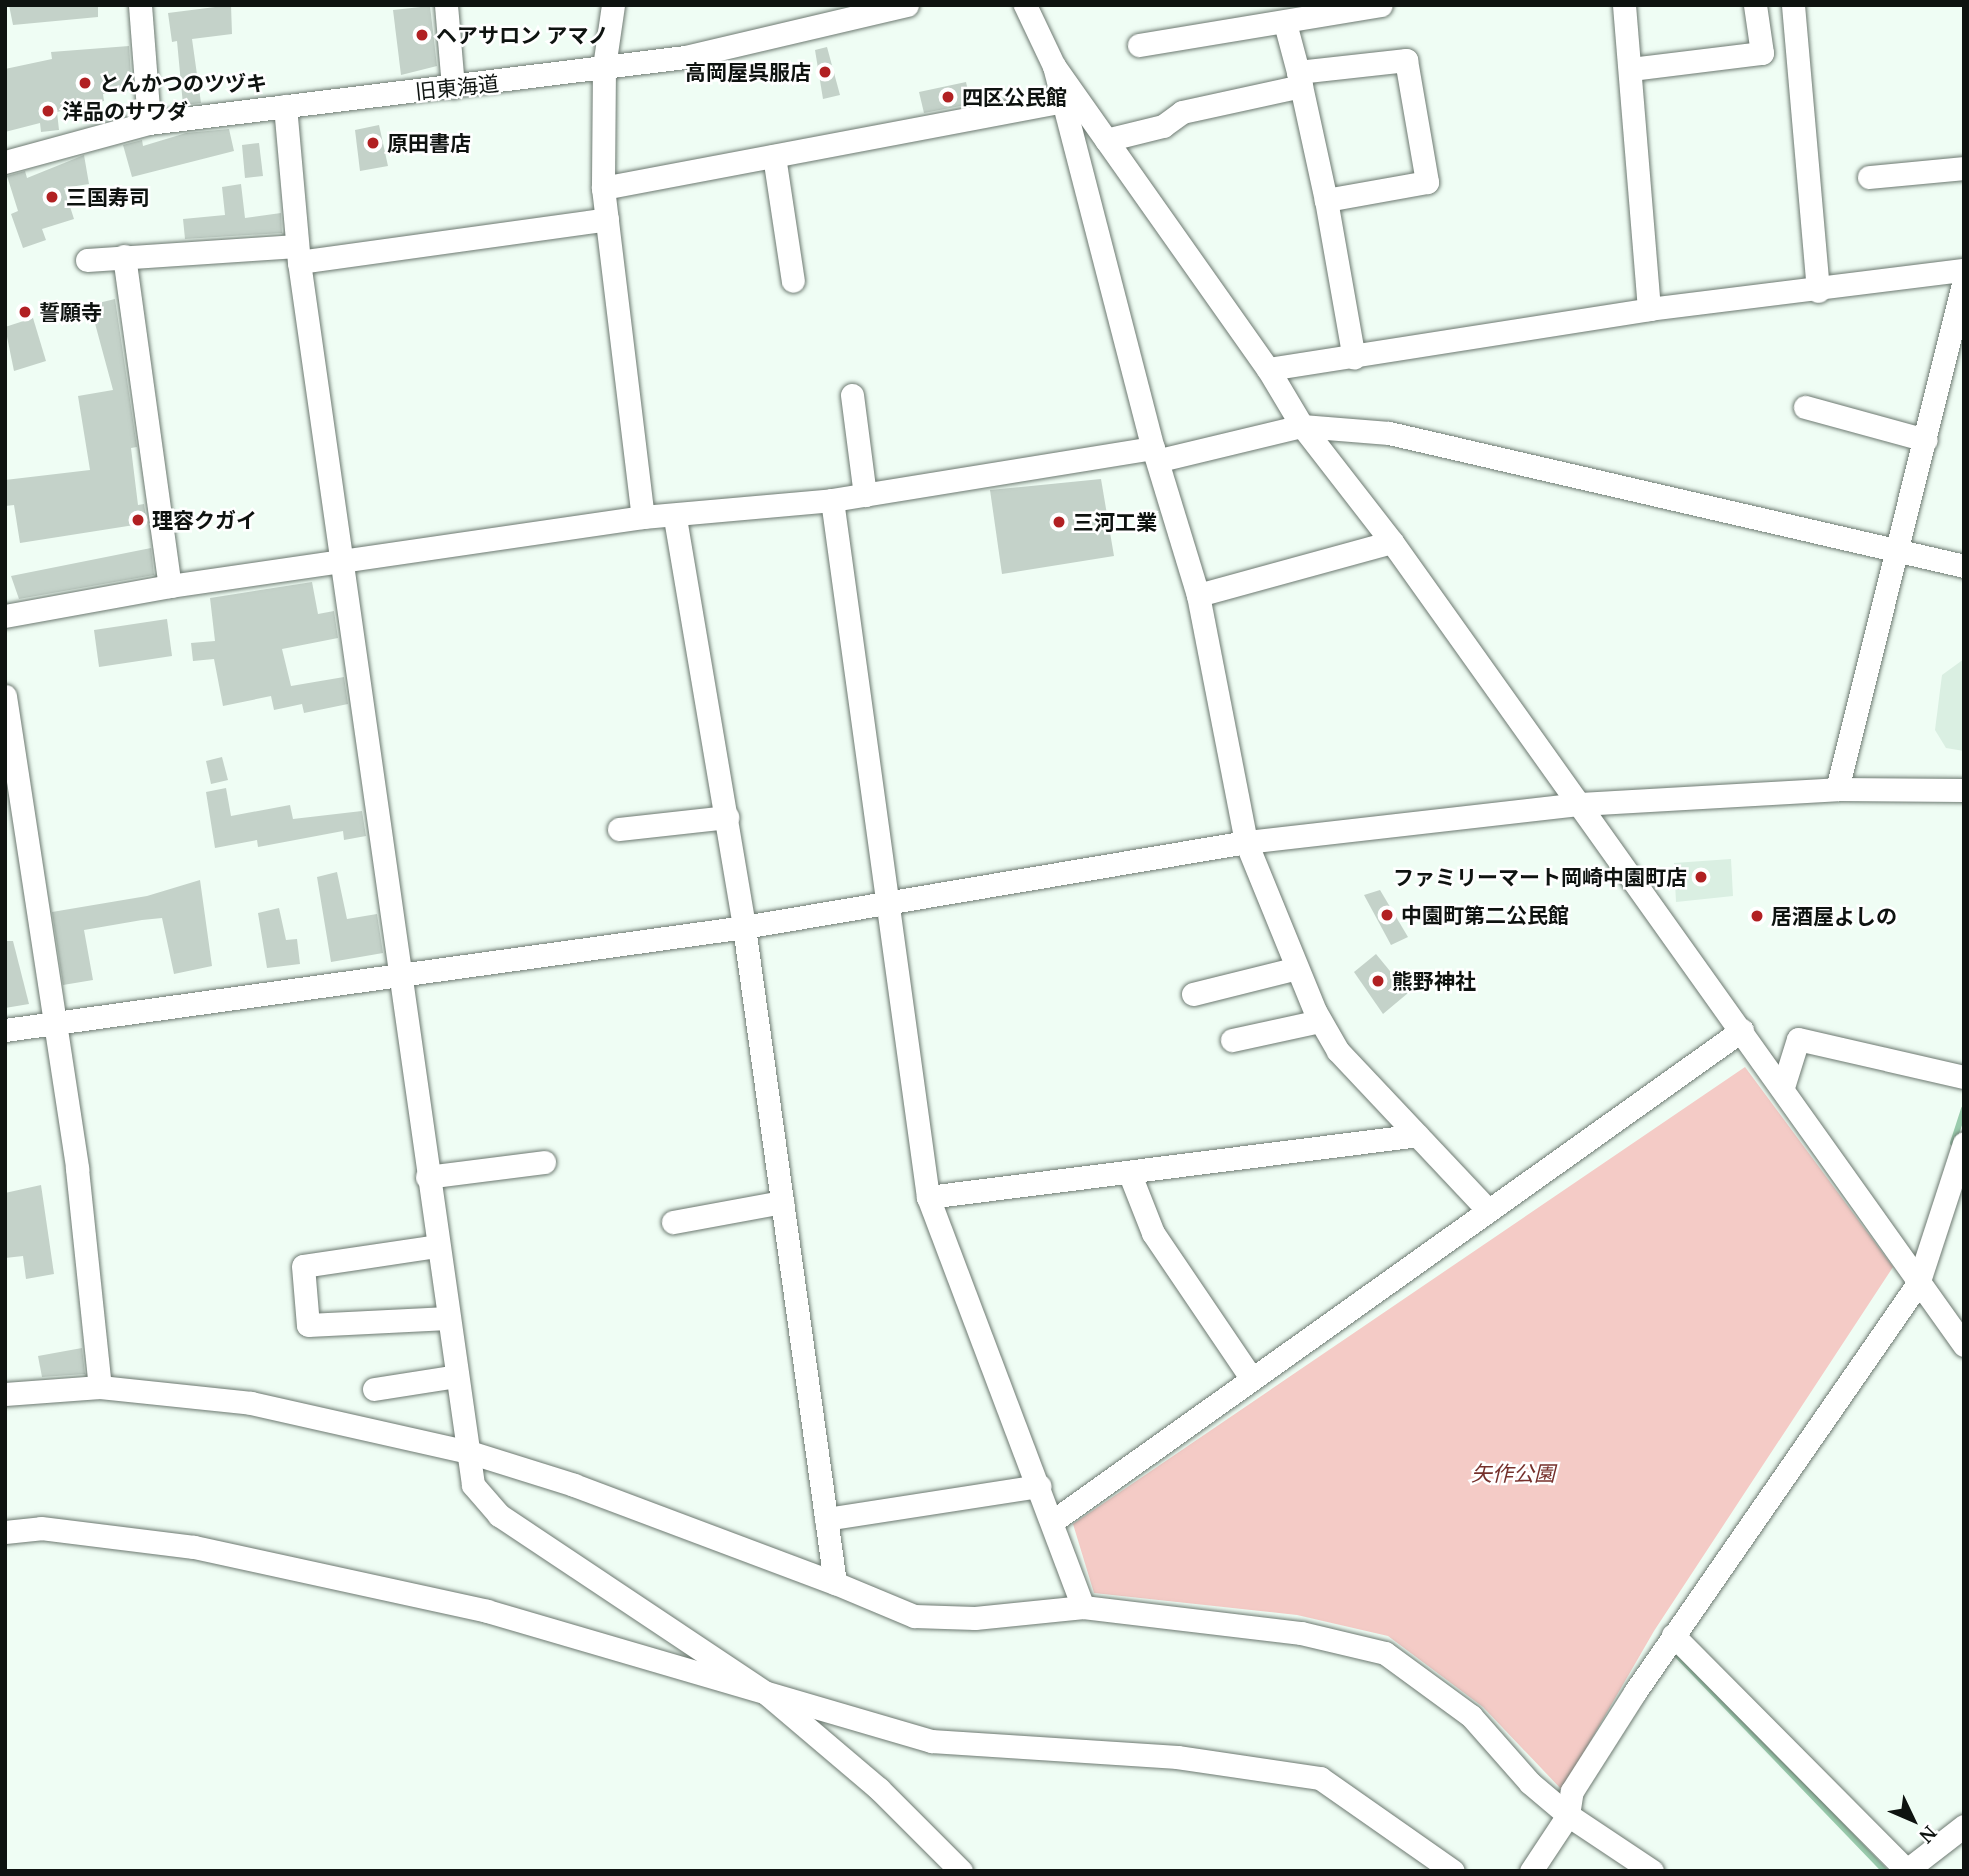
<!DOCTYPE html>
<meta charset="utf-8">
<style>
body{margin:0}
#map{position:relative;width:1969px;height:1876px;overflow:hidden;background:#effdf4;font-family:"Noto Serif","Noto Sans JP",serif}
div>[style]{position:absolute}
.built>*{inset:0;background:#daefe2}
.green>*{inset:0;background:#f4cbc6}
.stream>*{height:6px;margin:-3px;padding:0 3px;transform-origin:3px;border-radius:3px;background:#9accad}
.building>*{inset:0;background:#c4d2c9}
.roads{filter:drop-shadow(0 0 2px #6d7971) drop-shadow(0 0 2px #6d7971)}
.minor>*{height:23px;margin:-11.5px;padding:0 11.5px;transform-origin:11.5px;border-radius:11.5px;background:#fff}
.dots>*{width:19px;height:19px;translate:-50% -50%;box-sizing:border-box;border:4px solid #fff;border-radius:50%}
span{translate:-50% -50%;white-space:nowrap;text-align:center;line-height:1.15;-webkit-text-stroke:5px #fff;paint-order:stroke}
.poi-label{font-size:21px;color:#0e1310;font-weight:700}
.left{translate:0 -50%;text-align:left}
.right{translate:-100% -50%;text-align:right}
.street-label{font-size:21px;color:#0e1310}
.park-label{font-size:21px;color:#75302b;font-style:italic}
.frame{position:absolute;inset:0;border:7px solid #0e1310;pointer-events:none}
.north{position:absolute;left:1878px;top:1785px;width:70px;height:70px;-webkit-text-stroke:5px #fff;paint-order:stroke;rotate:134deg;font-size:19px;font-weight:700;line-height:28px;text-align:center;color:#0e1310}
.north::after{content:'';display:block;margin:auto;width:24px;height:32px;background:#0e1310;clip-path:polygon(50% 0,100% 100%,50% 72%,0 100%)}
</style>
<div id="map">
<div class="built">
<i style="clip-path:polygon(1964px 659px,1964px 751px,1946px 748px,1935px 730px,1942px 675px)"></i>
<i style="clip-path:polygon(1731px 859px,1733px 896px,1676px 902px,1674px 863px)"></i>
</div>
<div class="green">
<i style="clip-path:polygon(1745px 1067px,1893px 1267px,1654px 1631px,1562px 1790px,1483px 1707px,1388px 1636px,1297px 1615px,1094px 1593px,1073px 1524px)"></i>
</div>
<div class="stream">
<i style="left:1953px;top:1143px;width:36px;rotate:-72deg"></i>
<i style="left:1678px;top:1656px;width:298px;rotate:46.1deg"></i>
</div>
<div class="building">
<i style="clip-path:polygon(9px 5px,98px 5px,98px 17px,13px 25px)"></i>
<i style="clip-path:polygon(231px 5px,232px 34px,192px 39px,201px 103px,183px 105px,177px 41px,172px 42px,168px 13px)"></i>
<i style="clip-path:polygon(430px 6px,437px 66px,401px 75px,393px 10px)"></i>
<i style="clip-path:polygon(129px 46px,132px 90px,103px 94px,104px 101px,57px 112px,59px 130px,41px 132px,40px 123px,5px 132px,5px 69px,52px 59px,51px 52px)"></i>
<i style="clip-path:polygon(827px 47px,840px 95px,823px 99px,815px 50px)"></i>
<i style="clip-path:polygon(966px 82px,971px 104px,924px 113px,919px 92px)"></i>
<i style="clip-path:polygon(379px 125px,388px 166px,360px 171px,355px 130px)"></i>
<i style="clip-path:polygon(229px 129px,234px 151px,132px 177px,123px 145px,142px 140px,143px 146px,186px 133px)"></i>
<i style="clip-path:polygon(259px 143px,263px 176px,245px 178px,242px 145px)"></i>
<i style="clip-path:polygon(84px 155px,89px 184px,64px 188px,74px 219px,42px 229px,46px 240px,23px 248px,11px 214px,18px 211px,7px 176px,25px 171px,27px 178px)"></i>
<i style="clip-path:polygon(241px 184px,245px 218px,281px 213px,282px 233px,185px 239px,183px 219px,225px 215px,222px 187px)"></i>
<i style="clip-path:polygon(115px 299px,137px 447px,131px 448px,138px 505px,144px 504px,147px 523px,20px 543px,14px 505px,5px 506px,5px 480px,90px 470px,78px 396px,113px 390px,90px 305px)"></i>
<i style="clip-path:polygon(33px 318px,46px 361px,14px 371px,5px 327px)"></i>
<i style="clip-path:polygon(1101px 479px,1114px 556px,1002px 574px,990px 490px)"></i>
<i style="clip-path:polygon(151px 548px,154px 575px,19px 599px,11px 576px)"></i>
<i style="clip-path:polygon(312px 582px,318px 614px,334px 611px,338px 638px,282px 649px,291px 686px,344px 677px,348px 704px,304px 713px,302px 704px,274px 710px,271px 696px,223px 706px,214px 659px,193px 661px,191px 643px,215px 641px,210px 598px)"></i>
<i style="clip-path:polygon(167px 619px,172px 656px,99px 667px,94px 630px)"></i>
<i style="clip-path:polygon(222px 757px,228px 780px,211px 784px,206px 761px)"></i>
<i style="clip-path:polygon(226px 788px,231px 816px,290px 805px,293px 819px,362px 811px,366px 836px,344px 840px,343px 831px,258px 847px,257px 840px,215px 848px,206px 792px)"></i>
<i style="clip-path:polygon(337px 872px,347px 919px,377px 914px,383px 953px,331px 962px,317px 877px)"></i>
<i style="clip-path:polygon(200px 880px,212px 966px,174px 974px,162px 918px,142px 920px,84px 930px,93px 980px,63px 985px,52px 912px,147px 896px)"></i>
<i style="clip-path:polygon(1380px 890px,1408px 937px,1391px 945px,1364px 895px)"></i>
<i style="clip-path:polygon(279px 908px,286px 940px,297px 939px,300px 964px,267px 968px,258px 913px)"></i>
<i style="clip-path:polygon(5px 941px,13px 941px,29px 1004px,5px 1008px)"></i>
<i style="clip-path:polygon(1376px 954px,1408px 993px,1383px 1014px,1354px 972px)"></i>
<i style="clip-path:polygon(41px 1185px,54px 1274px,26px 1279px,23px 1256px,5px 1258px,5px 1193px)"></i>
<i style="clip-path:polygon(82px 1348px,85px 1374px,42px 1377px,38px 1356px)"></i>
</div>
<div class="roads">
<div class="minor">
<i style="left:140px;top:5px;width:118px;rotate:85.6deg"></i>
<i style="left:446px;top:5px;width:82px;rotate:85.1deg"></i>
<i style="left:613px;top:5px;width:63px;rotate:98.3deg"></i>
<i style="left:604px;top:67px;width:121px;rotate:90.5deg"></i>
<i style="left:603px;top:188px;width:331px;rotate:83.1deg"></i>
<i style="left:1025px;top:5px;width:68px;rotate:64.6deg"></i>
<i style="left:1054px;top:66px;width:395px;rotate:75.5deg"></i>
<i style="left:1153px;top:448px;width:154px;rotate:73deg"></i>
<i style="left:1198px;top:595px;width:252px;rotate:79deg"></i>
<i style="left:1246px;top:842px;width:183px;rotate:67.8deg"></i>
<i style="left:1315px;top:1011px;width:46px;rotate:60.1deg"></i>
<i style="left:1338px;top:1051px;width:219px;rotate:46.7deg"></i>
<i style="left:1624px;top:5px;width:305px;rotate:85.3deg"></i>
<i style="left:1793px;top:5px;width:287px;rotate:85deg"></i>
<i style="left:1285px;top:23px;width:51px;rotate:75.1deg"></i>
<i style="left:1298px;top:72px;width:109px;rotate:-6.3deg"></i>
<i style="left:1406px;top:60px;width:124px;rotate:80.2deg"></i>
<i style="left:1427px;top:182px;width:103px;rotate:169.9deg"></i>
<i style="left:1326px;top:200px;width:160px;rotate:80deg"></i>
<i style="left:1139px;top:45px;width:245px;rotate:-9.4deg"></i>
<i style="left:1054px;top:66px;width:371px;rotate:54.8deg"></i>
<i style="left:1268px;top:369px;width:66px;rotate:59.2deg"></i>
<i style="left:1302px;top:426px;width:147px;rotate:52.2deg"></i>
<i style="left:1392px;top:542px;width:986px;rotate:54.54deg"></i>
<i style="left:1631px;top:69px;width:132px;rotate:-7deg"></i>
<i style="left:1762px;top:53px;width:49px;rotate:-98.3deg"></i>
<i style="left:1298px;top:72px;width:131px;rotate:77.7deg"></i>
<i style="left:285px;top:106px;width:157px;rotate:84.9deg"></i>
<i style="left:299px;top:262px;width:1235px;rotate:81.9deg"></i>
<i style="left:473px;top:1485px;width:40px;rotate:49deg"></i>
<i style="left:499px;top:1515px;width:322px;rotate:33.7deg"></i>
<i style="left:767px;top:1694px;width:147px;rotate:40.3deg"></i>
<i style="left:879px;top:1789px;width:116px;rotate:45deg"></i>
<i style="left:1106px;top:140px;width:59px;rotate:-13.8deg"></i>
<i style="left:1163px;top:126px;width:24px;rotate:-36deg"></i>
<i style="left:1182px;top:112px;width:122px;rotate:-12.3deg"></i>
<i style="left:774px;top:156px;width:126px;rotate:81.4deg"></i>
<i style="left:5px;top:162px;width:149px;rotate:-15.2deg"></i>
<i style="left:149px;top:123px;width:540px;rotate:-7.02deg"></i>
<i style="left:685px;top:57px;width:228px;rotate:-13.2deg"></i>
<i style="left:1869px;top:177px;width:95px;rotate:-5.4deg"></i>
<i style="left:603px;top:188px;width:467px;rotate:-10.7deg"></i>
<i style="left:124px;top:256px;width:333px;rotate:82.1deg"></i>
<i style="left:87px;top:260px;width:210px;rotate:-3.8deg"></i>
<i style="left:299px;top:262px;width:311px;rotate:-7.9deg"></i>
<i style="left:1268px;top:369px;width:386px;rotate:-8.9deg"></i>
<i style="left:1649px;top:309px;width:317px;rotate:-7.1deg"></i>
<i style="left:852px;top:395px;width:101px;rotate:82.6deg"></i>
<i style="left:1805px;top:407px;width:125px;rotate:15.3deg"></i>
<i style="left:1160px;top:460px;width:146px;rotate:-13.5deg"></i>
<i style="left:1302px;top:426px;width:87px;rotate:4.6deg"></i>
<i style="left:1389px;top:433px;width:590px;rotate:13.02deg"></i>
<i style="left:832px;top:500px;width:704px;rotate:82.16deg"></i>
<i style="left:928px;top:1197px;width:438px;rotate:69.3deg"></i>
<i style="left:675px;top:518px;width:415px;rotate:80.4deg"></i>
<i style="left:744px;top:927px;width:662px;rotate:82.1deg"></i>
<i style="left:835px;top:1583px;width:86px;rotate:22.7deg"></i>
<i style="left:914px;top:1616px;width:61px;rotate:1.9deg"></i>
<i style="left:975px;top:1618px;width:109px;rotate:-5.8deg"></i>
<i style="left:1083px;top:1607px;width:220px;rotate:6.8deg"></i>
<i style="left:1301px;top:1633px;width:86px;rotate:13.4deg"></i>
<i style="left:1385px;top:1653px;width:107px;rotate:36.2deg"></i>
<i style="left:1471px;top:1716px;width:89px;rotate:48.6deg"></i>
<i style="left:1530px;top:1783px;width:50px;rotate:40.1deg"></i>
<i style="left:1568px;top:1815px;width:101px;rotate:33.7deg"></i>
<i style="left:1198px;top:595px;width:201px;rotate:-15.3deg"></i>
<i style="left:5px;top:616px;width:168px;rotate:-10.3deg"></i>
<i style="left:170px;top:586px;width:478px;rotate:-8.3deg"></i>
<i style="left:643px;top:517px;width:190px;rotate:-5.1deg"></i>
<i style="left:832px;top:500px;width:325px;rotate:-9.2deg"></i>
<i style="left:5px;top:696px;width:478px;rotate:81.3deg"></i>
<i style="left:77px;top:1169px;width:219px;rotate:84deg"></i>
<i style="left:1837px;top:789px;width:525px;rotate:-75.99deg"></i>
<i style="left:619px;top:829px;width:109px;rotate:-6.3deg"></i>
<i style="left:1193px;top:994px;width:107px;rotate:-14deg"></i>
<i style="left:5px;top:1030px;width:746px;rotate:-7.93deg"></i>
<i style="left:744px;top:927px;width:509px;rotate:-9.61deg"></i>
<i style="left:1246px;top:842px;width:336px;rotate:-6.5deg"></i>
<i style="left:1580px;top:804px;width:257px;rotate:-3.3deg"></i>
<i style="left:1837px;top:789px;width:127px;rotate:0.5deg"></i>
<i style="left:1232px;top:1040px;width:90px;rotate:-12.2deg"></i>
<i style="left:1783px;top:1087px;width:50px;rotate:-72.6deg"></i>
<i style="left:1798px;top:1039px;width:170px;rotate:12.9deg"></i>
<i style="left:1129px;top:1172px;width:66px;rotate:68.5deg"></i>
<i style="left:1153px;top:1233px;width:176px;rotate:55.9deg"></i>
<i style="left:427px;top:1177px;width:118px;rotate:-7.3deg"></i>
<i style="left:928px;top:1197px;width:493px;rotate:-7.2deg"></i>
<i style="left:673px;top:1222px;width:111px;rotate:-10.4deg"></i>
<i style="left:437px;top:1246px;width:135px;rotate:171.5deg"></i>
<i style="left:303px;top:1266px;width:59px;rotate:85.2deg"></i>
<i style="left:308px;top:1325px;width:140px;rotate:-2.9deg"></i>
<i style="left:374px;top:1389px;width:84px;rotate:-8.9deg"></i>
<i style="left:5px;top:1394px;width:95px;rotate:-4.2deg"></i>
<i style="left:100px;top:1387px;width:152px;rotate:6deg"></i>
<i style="left:251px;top:1403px;width:223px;rotate:12.7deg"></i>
<i style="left:469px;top:1452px;width:110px;rotate:17.4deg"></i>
<i style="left:574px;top:1485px;width:279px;rotate:20.6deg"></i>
<i style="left:826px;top:1519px;width:216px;rotate:-8.8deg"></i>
<i style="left:1053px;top:1521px;width:846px;rotate:-35.47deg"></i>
<i style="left:5px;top:1532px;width:36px;rotate:-6deg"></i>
<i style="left:41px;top:1528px;width:154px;rotate:7.1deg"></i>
<i style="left:194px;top:1547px;width:300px;rotate:12.3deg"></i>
<i style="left:487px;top:1611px;width:463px;rotate:16.3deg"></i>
<i style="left:931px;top:1741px;width:247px;rotate:3.7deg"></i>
<i style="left:1177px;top:1757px;width:145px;rotate:8.4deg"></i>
<i style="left:1320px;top:1778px;width:162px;rotate:35deg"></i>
<i style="left:1673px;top:1635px;width:332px;rotate:45.2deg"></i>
<i style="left:1907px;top:1870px;width:72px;rotate:-37.7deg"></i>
<i style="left:1531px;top:1871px;width:67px;rotate:-56.5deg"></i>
<i style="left:1568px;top:1815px;width:24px;rotate:-81deg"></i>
<i style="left:1572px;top:1791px;width:117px;rotate:-57.5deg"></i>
<i style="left:1635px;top:1692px;width:497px;rotate:-55.3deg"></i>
<i style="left:1918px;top:1284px;width:148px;rotate:-71.9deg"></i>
</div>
</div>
<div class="dots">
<i style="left:422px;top:35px;background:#b12022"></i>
<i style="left:825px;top:72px;background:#b12022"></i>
<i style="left:85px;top:83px;background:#b12022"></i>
<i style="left:948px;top:97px;background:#b12022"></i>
<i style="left:48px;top:111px;background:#b12022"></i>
<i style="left:373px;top:143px;background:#b12022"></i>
<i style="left:52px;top:197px;background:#b12022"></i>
<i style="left:25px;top:312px;background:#b12022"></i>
<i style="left:138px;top:520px;background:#b12022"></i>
<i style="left:1059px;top:522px;background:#b12022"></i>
<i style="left:1701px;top:877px;background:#b12022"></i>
<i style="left:1387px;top:915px;background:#b12022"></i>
<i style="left:1757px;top:916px;background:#b12022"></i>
<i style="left:1378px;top:981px;background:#b12022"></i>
</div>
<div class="poi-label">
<span class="left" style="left:436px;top:35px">ヘアサロン アマノ</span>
<span class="right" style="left:811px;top:72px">高岡屋呉服店</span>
<span class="left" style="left:99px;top:83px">とんかつのツヅキ</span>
<span class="left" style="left:962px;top:97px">四区公民館</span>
<span class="left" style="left:62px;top:111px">洋品のサワダ</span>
<span class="left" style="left:387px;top:143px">原田書店</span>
<span class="left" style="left:66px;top:197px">三国寿司</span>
<span class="left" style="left:39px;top:312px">誓願寺</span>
<span class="left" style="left:152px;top:520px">理容クガイ</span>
<span class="left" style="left:1073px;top:522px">三河工業</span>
<span class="right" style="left:1687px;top:877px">ファミリーマート岡崎中園町店</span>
<span class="left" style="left:1401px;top:915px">中園町第二公民館</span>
<span class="left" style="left:1771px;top:916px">居酒屋よしの</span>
<span class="left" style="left:1392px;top:981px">熊野神社</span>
</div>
<div class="street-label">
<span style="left:457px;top:87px;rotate:-6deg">旧東海道</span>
</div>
<div class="park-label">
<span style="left:1513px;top:1473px">矢作公園</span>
</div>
<div class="frame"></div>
<div class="north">N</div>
</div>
